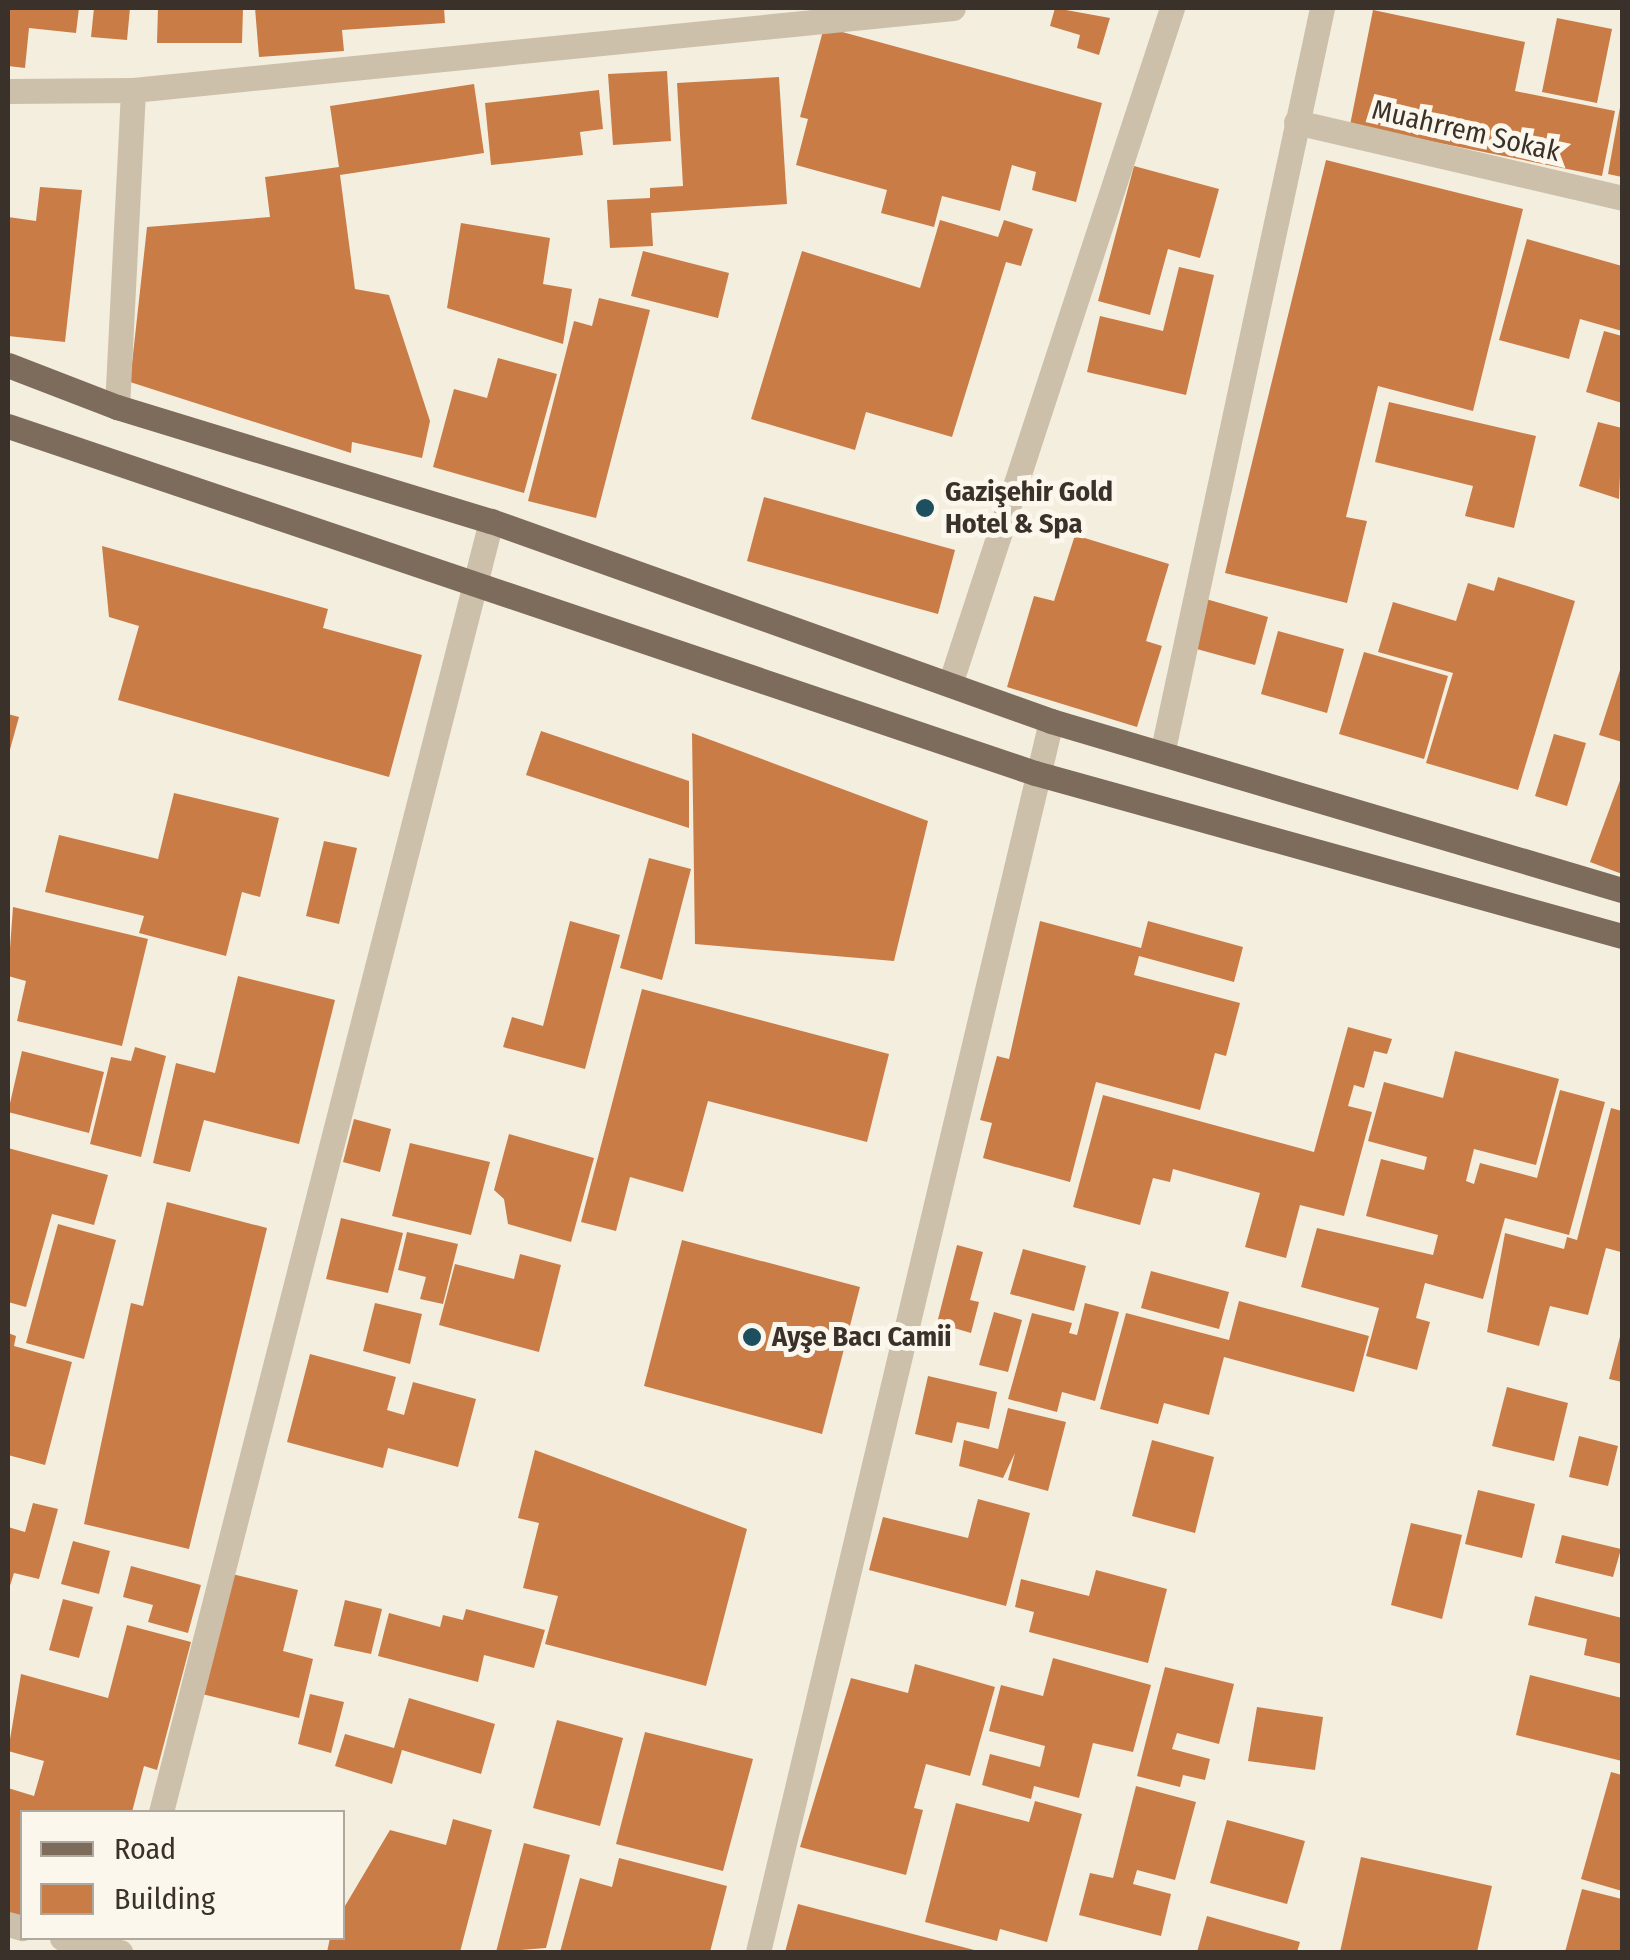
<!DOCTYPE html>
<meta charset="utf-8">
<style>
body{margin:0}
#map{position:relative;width:1630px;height:1960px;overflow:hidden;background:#f4eedf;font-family:"Fira Sans Condensed",sans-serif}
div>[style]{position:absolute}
.building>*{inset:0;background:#ca7c47}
.minor>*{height:25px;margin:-12.5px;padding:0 12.5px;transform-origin:12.5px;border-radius:12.5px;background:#cdc0aa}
.primary>*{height:25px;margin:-12.5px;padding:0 12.5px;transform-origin:12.5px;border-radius:12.5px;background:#7d6c5b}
.dots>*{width:28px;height:28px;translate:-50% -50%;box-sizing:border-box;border:5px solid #fbf7ec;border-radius:50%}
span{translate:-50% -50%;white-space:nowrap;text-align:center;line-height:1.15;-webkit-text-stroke:10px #fbf7ec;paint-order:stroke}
.street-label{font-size:28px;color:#3a322a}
.poi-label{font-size:28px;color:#3a322a;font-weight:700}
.left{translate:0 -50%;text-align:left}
.frame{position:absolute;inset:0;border:10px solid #3a322a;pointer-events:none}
.legend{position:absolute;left:20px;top:1810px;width:325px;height:130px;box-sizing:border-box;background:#fbf7ec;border:2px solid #aea89e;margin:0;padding:12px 18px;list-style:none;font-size:30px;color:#3a322a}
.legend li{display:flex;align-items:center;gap:20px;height:50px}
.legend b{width:50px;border:2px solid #aea89e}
</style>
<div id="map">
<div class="building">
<i style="clip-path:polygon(8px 8px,79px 8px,76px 33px,29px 28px,25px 68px,8px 66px)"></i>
<i style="clip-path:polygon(94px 8px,130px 8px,127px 40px,91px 37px)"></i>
<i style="clip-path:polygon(158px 8px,243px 8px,242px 43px,157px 43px)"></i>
<i style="clip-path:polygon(255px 8px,444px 8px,445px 23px,342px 30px,344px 51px,259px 57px)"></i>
<i style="clip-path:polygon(1055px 8px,1110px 18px,1099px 55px,1077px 48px,1080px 35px,1050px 26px)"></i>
<i style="clip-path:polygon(1373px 10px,1525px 42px,1515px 91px,1615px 111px,1602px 176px,1350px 125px)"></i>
<i style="clip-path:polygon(1557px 18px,1612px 29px,1597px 103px,1542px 92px)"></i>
<i style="clip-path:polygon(824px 27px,1102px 103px,1076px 202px,1032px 190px,1036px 172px,1012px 165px,1000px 211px,942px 196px,934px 227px,881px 213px,887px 190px,796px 165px,808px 119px,800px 117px)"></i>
<i style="clip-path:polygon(667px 71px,671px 141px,613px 145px,608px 74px)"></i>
<i style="clip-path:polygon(779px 77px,787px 204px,651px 213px,653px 246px,610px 248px,607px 200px,650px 198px,650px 188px,683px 186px,677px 83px)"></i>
<i style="clip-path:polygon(474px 84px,484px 153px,340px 175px,355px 289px,389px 295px,430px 421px,422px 458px,352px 442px,351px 453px,130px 382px,147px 227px,270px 217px,265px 177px,339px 167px,330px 106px)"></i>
<i style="clip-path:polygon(599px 90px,603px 129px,580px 132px,583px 155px,491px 165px,485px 103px)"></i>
<i style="clip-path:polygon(1622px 96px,1622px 177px,1608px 174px)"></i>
<i style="clip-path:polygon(1326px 160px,1523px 209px,1473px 411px,1378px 386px,1346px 517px,1367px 521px,1347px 603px,1225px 573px)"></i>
<i style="clip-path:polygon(1134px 166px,1219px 189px,1200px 258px,1168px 249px,1150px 315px,1098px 301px)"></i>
<i style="clip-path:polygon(40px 187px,82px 190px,65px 342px,8px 336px,8px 217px,36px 221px)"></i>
<i style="clip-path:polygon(940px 220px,998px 237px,1004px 220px,1033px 229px,1021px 266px,1006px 262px,952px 437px,866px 412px,855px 450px,751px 419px,802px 251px,920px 288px)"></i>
<i style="clip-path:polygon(461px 223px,550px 238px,543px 284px,572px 289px,563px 344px,447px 308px)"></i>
<i style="clip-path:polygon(1527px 239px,1622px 266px,1622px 331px,1580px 319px,1569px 359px,1499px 340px)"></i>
<i style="clip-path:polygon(643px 251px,729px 273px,718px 318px,631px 296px)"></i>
<i style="clip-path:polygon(1179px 267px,1214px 275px,1186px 395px,1087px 372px,1100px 316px,1163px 331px)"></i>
<i style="clip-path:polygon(599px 298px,650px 310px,596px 518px,528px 501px,574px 321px,592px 326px)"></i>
<i style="clip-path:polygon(1604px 331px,1622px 336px,1622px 403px,1586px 392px)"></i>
<i style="clip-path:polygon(498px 358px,557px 374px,524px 493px,433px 467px,454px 389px,487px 398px)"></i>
<i style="clip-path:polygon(1389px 402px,1536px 436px,1514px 528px,1465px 516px,1473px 486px,1375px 462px)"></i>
<i style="clip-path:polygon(1598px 422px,1622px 428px,1619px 499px,1579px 486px)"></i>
<i style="clip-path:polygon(764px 497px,955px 550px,938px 614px,747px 561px)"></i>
<i style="clip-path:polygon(1075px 535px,1169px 564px,1146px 641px,1162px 646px,1137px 727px,1007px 687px,1034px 596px,1054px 601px)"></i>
<i style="clip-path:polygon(102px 546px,328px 609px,323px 628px,422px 655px,389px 777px,118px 700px,139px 626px,109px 617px)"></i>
<i style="clip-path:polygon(1498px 577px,1575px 601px,1518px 790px,1426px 763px,1453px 673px,1378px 652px,1393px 602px,1456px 621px,1468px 583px,1494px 591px)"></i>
<i style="clip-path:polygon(1206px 599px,1268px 617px,1255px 665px,1193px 648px)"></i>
<i style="clip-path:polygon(1278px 631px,1344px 649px,1327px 713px,1261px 694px)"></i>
<i style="clip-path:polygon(1364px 652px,1448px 676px,1424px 759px,1339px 734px)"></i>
<i style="clip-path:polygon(1622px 664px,1622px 742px,1599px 735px)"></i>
<i style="clip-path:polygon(8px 714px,19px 717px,9px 753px,8px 753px)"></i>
<i style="clip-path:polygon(541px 731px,689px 781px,689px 828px,526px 775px)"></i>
<i style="clip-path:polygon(692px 733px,928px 821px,894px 961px,695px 944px)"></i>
<i style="clip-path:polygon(1554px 734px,1586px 743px,1567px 806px,1535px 796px)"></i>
<i style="clip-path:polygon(1622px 775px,1622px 874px,1590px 862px)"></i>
<i style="clip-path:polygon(174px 793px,279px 818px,260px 897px,242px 892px,226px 956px,139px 933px,144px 916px,45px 892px,59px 835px,158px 859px)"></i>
<i style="clip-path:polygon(324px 841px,357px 848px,339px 924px,306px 916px)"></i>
<i style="clip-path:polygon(649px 858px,691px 869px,662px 980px,620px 968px)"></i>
<i style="clip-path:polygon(13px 907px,148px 939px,122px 1046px,17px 1021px,26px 981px,8px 976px)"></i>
<i style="clip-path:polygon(570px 921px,620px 935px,585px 1069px,503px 1047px,512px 1017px,543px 1026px)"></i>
<i style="clip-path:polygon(1040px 921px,1141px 948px,1148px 921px,1243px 947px,1234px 982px,1139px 956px,1134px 975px,1240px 1003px,1226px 1056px,1215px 1053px,1200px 1110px,1096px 1082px,1070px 1182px,983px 1158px,992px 1123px,980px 1120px,997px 1056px,1009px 1059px)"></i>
<i style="clip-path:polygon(238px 976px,335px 1000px,299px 1144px,204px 1120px,190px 1172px,153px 1163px,176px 1063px,215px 1073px)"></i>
<i style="clip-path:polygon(642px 989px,889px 1054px,867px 1142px,708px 1101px,683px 1192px,630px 1177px,616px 1231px,581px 1222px)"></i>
<i style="clip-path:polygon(1348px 1027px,1392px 1039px,1387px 1054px,1374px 1051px,1364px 1088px,1354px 1085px,1348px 1106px,1372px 1112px,1344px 1216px,1300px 1205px,1286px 1258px,1245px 1247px,1260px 1193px,1173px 1169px,1170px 1182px,1153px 1178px,1140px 1225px,1073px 1207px,1103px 1095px,1314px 1152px)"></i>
<i style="clip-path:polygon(135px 1047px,166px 1056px,141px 1157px,90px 1144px,111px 1057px,131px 1061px)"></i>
<i style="clip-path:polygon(22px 1051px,104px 1072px,89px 1133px,8px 1112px)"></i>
<i style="clip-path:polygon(1455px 1051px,1559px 1079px,1536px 1165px,1474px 1149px,1466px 1181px,1474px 1184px,1480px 1163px,1537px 1178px,1560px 1090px,1605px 1102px,1569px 1235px,1505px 1218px,1483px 1299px,1425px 1283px,1416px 1318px,1430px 1322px,1417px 1370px,1366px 1356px,1379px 1308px,1301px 1287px,1317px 1228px,1433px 1255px,1438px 1235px,1366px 1216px,1381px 1159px,1424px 1170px,1427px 1157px,1368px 1141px,1384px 1082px,1443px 1098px)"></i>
<i style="clip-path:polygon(1611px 1108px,1622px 1111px,1622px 1247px,1621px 1252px,1606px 1248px,1588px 1315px,1550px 1306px,1539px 1346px,1487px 1332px,1505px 1233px,1564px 1249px,1567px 1237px,1577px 1240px)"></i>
<i style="clip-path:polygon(354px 1119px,391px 1129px,380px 1172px,343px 1162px)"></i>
<i style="clip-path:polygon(509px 1134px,594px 1158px,571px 1242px,508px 1224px,504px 1199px,494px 1190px)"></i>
<i style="clip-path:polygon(410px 1143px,490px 1162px,471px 1235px,392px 1216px)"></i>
<i style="clip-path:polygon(8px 1148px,108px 1175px,94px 1225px,52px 1214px,26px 1307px,8px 1302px)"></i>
<i style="clip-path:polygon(167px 1202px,267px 1228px,189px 1549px,84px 1524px,131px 1303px,143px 1306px)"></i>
<i style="clip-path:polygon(341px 1218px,403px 1233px,388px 1293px,326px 1279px)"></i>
<i style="clip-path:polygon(58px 1224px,116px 1240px,84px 1359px,26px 1343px)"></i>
<i style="clip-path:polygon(407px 1232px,458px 1244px,443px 1304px,420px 1299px,426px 1277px,398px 1270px)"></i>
<i style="clip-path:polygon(682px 1240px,860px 1287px,822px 1434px,644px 1386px)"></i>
<i style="clip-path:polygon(957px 1245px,983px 1252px,970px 1300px,979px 1302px,971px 1333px,937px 1323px)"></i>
<i style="clip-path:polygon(1023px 1249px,1086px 1266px,1074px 1311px,1010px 1294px)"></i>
<i style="clip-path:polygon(520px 1254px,561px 1265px,539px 1352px,439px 1325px,455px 1264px,514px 1279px)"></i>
<i style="clip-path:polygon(1151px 1271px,1229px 1292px,1219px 1329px,1141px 1308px)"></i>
<i style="clip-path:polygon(1239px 1301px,1369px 1336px,1354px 1392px,1224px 1357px,1209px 1415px,1164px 1403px,1158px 1424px,1100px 1409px,1126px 1313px,1229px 1340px)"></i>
<i style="clip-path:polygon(375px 1303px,422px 1314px,410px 1364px,363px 1351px)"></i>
<i style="clip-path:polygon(1085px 1303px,1119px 1312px,1095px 1401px,1062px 1392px,1057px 1412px,1008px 1399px,1032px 1313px,1072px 1323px,1069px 1333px,1077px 1335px)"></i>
<i style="clip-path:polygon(994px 1312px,1022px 1320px,1008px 1372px,979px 1365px)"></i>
<i style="clip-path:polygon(8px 1333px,16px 1336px,14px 1346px,72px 1362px,45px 1465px,8px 1455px)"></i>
<i style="clip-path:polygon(1621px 1333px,1622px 1333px,1622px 1382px,1609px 1379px)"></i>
<i style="clip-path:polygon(310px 1354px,396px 1377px,387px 1410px,404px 1415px,413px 1382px,476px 1399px,458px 1467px,388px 1448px,383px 1468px,287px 1442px)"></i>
<i style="clip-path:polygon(928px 1376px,997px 1392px,989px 1429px,957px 1422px,952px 1443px,915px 1434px)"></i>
<i style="clip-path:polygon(1507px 1387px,1568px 1403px,1554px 1461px,1492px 1446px)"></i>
<i style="clip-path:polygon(1008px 1408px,1066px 1422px,1048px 1491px,1008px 1480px,1015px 1453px,1003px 1478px,959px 1466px,964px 1440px,998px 1449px)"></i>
<i style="clip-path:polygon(1579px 1436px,1618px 1446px,1608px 1486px,1569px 1477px)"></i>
<i style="clip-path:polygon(1152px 1440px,1214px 1457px,1195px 1533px,1132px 1516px)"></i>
<i style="clip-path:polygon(535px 1450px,747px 1529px,706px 1686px,545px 1644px,558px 1596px,523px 1588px,539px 1523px,518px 1518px)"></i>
<i style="clip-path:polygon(1478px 1490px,1535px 1504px,1522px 1558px,1465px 1544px)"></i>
<i style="clip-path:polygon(978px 1499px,1030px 1513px,1006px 1606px,869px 1570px,883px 1517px,968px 1538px)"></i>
<i style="clip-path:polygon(33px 1503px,58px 1509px,39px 1579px,14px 1573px,8px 1592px,8px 1527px,25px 1532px)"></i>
<i style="clip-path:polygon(1411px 1523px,1462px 1535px,1442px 1619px,1391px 1605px)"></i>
<i style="clip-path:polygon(1562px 1535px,1621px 1549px,1613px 1577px,1555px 1563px)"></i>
<i style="clip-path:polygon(73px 1541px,110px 1551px,99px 1594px,61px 1584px)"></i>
<i style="clip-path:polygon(131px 1566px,201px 1585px,188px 1633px,148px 1622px,153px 1605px,123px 1597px)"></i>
<i style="clip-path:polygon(1096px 1570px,1167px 1589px,1148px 1663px,1029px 1632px,1034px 1612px,1015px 1607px,1021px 1579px,1089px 1596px)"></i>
<i style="clip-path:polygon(232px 1574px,298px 1590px,283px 1651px,313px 1659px,299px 1718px,202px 1694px)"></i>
<i style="clip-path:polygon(1535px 1596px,1622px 1618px,1622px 1664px,1584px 1655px,1587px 1639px,1528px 1625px)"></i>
<i style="clip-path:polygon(63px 1599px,93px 1607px,79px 1658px,49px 1650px)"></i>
<i style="clip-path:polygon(345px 1600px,382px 1609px,371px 1654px,334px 1646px)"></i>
<i style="clip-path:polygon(466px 1609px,545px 1630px,534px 1668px,484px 1655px,478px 1682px,378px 1656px,389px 1613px,440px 1627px,443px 1615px,463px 1620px)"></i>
<i style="clip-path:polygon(127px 1625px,191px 1642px,157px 1770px,144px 1766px,132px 1812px,22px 1812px,22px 1924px,8px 1920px,8px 1788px,34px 1796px,44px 1761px,8px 1751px,21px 1674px,108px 1698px)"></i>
<i style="clip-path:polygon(1053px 1658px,1151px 1685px,1133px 1752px,1093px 1743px,1079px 1798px,1034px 1786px,1031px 1799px,982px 1785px,990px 1754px,1040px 1767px,1045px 1746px,989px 1731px,1001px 1685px,1043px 1696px)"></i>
<i style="clip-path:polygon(915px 1664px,995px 1687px,970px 1776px,926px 1764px,914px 1808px,923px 1810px,906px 1875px,800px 1847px,851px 1678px,908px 1693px)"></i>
<i style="clip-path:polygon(1165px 1667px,1234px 1684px,1219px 1744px,1177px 1733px,1172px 1749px,1210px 1759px,1205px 1780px,1183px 1775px,1180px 1787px,1137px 1776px)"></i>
<i style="clip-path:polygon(1530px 1675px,1622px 1698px,1622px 1761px,1516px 1735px)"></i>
<i style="clip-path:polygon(310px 1694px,344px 1702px,331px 1753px,298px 1744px)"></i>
<i style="clip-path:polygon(409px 1698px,495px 1724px,481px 1774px,402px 1750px,392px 1784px,335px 1766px,345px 1734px,394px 1748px)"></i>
<i style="clip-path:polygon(1257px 1707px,1323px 1717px,1315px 1770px,1248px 1761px)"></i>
<i style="clip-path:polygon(557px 1720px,623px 1738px,600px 1826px,533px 1808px)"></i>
<i style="clip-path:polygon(645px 1732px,753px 1759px,723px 1871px,616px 1844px)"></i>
<i style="clip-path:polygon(1611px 1772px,1622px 1775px,1622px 1891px,1581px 1879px)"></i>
<i style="clip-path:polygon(1136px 1786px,1196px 1802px,1175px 1880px,1137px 1870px,1133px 1884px,1171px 1894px,1161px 1936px,1079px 1915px,1090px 1873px,1113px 1878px)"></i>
<i style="clip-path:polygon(1035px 1801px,1082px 1814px,1047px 1942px,1000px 1929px,997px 1941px,925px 1922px,956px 1803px,1029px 1822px)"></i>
<i style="clip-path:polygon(453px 1819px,492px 1830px,460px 1952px,327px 1952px,330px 1938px,342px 1938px,342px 1911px,390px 1830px,446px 1845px)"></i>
<i style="clip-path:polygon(1227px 1820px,1305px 1841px,1287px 1904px,1210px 1883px)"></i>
<i style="clip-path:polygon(524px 1843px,570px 1855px,546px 1948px,496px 1952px)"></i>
<i style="clip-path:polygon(1361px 1857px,1492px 1886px,1477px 1952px,1340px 1952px)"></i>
<i style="clip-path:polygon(619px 1858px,727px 1886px,710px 1952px,560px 1952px,580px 1878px,612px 1887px)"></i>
<i style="clip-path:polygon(1582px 1889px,1622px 1899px,1622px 1952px,1565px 1952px)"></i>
<i style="clip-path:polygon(798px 1904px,978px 1951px,978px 1952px,785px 1952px)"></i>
<i style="clip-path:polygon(1207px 1916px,1300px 1942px,1297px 1952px,1197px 1952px)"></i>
</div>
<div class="minor">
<i style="left:8px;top:91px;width:125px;rotate:-0.5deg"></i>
<i style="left:133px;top:90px;width:824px;rotate:-5.71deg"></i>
<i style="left:1296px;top:122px;width:335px;rotate:13.1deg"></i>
<i style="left:117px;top:407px;width:317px;rotate:-87.1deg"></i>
<i style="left:950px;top:684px;width:712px;rotate:-71.82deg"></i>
<i style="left:1162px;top:754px;width:763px;rotate:-77.89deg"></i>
<i style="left:161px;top:1812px;width:1333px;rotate:-75.66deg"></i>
<i style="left:8px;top:1924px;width:15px;rotate:16deg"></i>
<i style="left:62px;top:1938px;width:60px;rotate:13.6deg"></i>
<i style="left:758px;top:1952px;width:1265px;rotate:-76.61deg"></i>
</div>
<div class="primary">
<i style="left:8px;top:365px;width:117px;rotate:21.1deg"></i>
<i style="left:117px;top:407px;width:391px;rotate:17deg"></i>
<i style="left:491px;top:521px;width:595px;rotate:19.65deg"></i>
<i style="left:1051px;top:721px;width:595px;rotate:16.49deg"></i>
<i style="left:8px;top:426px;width:1084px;rotate:18.67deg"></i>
<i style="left:1035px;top:773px;width:609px;rotate:15.52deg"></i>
</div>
<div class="dots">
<i style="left:925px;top:508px;background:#1d4f5e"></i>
<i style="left:752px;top:1337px;background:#1d4f5e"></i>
</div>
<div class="street-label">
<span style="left:1466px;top:131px;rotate:13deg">Muahrrem Sokak</span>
</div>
<div class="poi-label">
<span class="left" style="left:945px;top:508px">Gazişehir Gold<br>Hotel &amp; Spa</span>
<span class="left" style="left:772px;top:1337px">Ayşe Bacı Camii</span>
</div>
<div class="frame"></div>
<ul class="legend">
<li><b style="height:12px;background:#7d6c5b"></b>Road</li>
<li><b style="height:28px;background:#ca7c47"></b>Building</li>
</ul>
</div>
